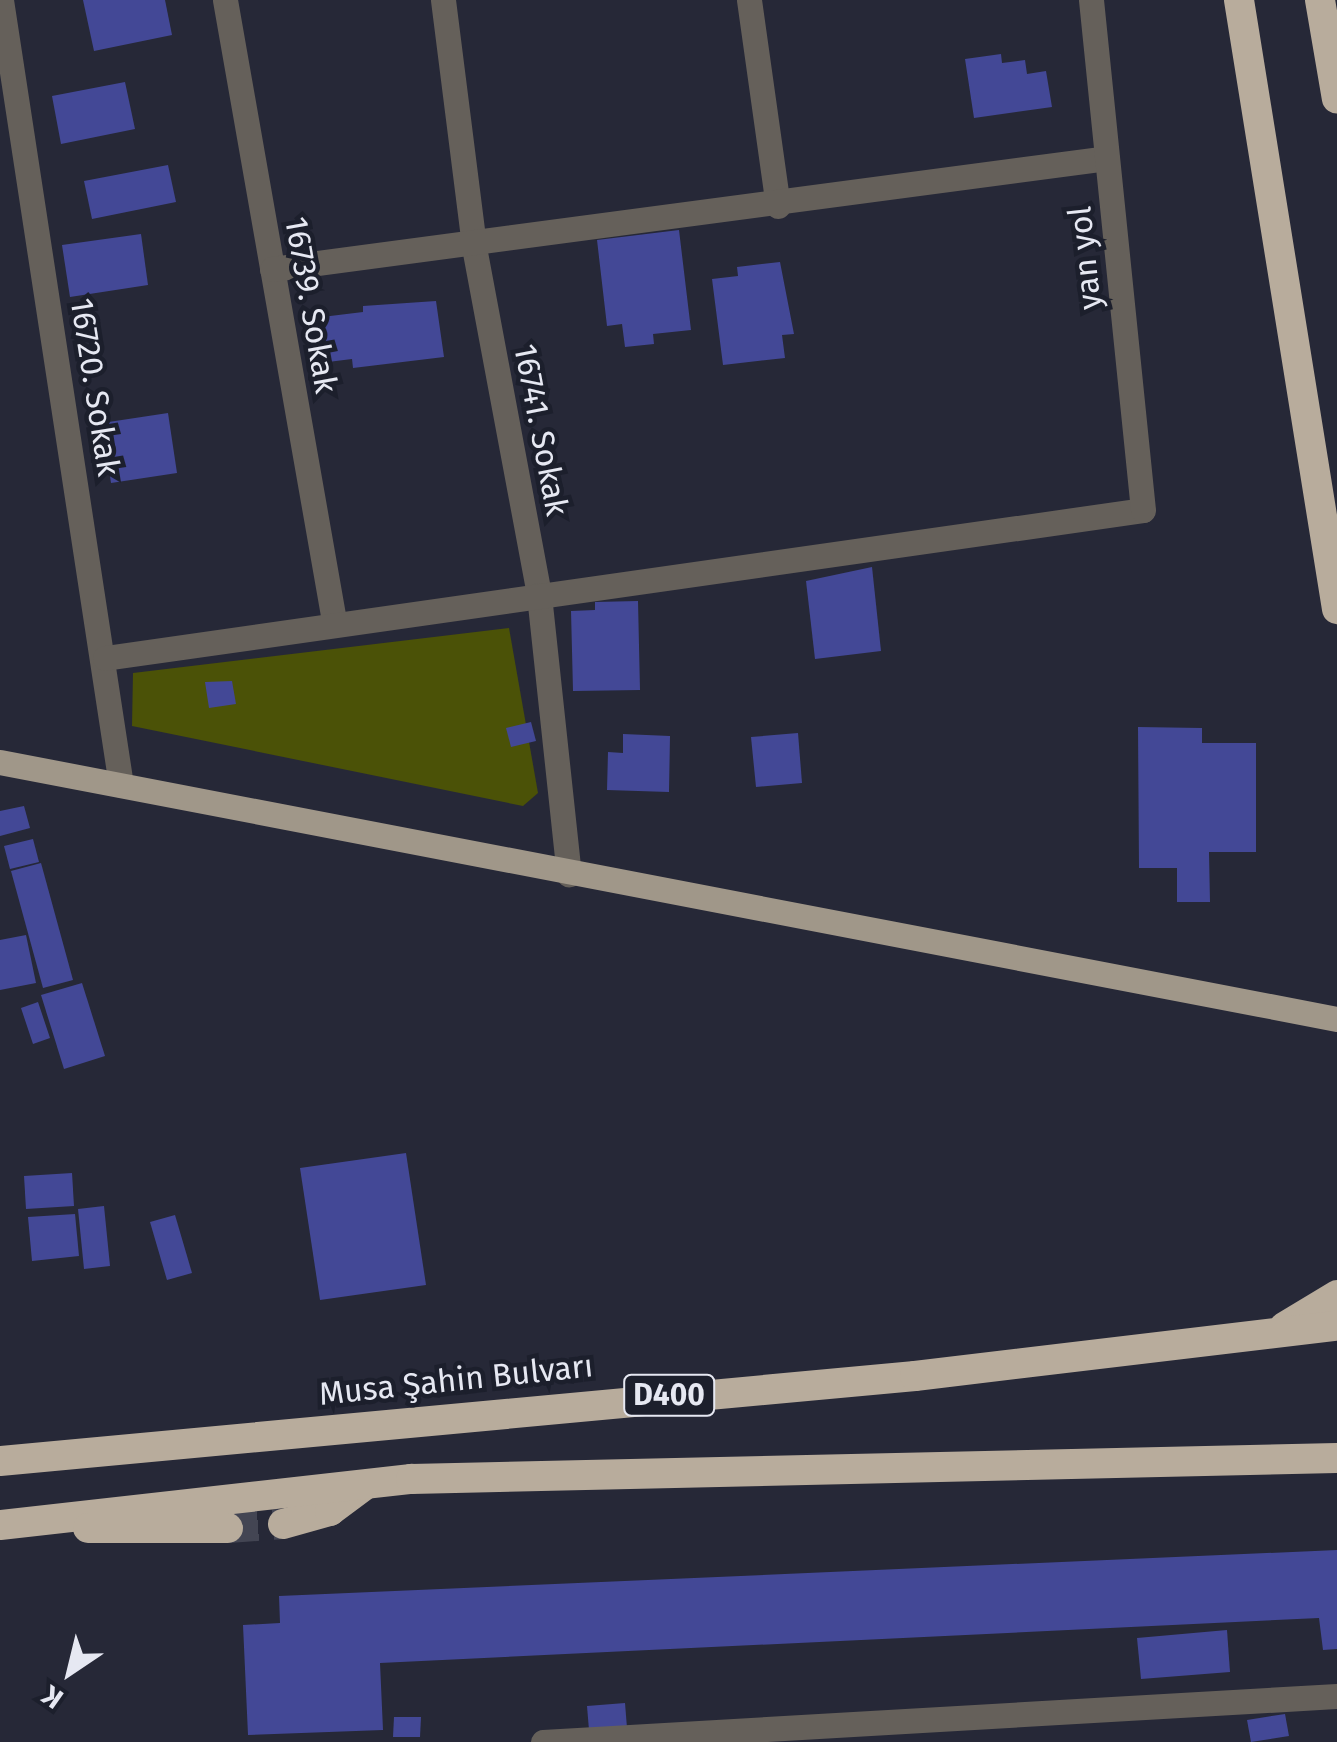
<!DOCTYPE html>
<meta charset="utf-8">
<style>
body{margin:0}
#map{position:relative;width:1337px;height:1742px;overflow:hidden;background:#262837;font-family:"Fira Sans",sans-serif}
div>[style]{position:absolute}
.green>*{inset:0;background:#4b5207}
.building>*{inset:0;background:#434896}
.highway-tunnel>*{height:30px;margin-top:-15px;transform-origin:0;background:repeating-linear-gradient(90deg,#434553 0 30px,transparent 0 45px)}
.minor>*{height:25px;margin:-12.5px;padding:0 12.5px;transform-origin:12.5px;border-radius:12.5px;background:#65605a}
.major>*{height:25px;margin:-12.5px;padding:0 12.5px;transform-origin:12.5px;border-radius:12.5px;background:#a09789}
.highway>*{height:30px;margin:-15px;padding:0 15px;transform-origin:15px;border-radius:15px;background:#b8ac9c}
span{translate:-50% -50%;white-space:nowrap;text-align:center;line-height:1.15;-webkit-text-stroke:9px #1c1f2c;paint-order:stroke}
.shield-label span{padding:2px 8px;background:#1c1f2c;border:2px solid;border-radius:8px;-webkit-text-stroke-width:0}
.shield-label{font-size:30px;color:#e6e8f2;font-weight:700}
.street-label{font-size:32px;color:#e6e8f2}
.north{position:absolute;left:20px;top:1622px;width:100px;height:100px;-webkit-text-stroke:8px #1c1f2c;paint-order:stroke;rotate:215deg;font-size:28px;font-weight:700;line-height:40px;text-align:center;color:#e6e8f2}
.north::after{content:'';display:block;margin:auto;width:35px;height:45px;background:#e6e8f2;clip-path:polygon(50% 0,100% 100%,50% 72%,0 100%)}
</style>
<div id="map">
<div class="green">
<i style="clip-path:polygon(509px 628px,538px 793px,523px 806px,132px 726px,133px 673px)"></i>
</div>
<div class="building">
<i style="clip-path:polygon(83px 0,165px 0,172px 35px,94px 51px)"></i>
<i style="clip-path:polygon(1001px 54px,1002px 63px,1025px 60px,1027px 74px,1046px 71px,1052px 107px,974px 118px,965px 59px)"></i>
<i style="clip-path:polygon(125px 82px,135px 129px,61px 144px,52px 96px)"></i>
<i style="clip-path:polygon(168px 165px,176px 202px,92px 219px,84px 181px)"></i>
<i style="clip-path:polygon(679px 230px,691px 330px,653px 334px,654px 344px,625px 347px,622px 324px,607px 326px,597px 240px)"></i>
<i style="clip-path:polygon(141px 234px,148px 285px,70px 297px,62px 245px)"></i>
<i style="clip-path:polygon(780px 262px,794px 334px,782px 335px,785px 358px,723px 365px,712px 279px,738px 276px,737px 267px)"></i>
<i style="clip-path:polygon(436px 301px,444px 357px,353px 368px,352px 359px,328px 362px,322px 317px,363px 312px,363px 306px)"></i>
<i style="clip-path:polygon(168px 413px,177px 473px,111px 483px,102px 423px)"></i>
<i style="clip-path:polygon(872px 567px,881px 651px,815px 659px,806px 581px)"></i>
<i style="clip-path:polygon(638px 601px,640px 690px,573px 691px,571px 611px,595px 610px,595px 602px)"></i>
<i style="clip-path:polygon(232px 681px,236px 704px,209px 708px,205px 682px)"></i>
<i style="clip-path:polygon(531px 722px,536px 741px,511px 747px,506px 728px)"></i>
<i style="clip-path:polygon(1138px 727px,1202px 728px,1202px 743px,1256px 743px,1256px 852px,1209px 852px,1210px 902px,1177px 902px,1177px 868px,1139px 868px)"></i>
<i style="clip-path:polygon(798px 733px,802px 783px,756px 787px,751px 737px)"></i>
<i style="clip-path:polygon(623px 734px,670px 736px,669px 792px,607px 790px,608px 752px,623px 753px)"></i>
<i style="clip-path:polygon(24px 806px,30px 828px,0 836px,0 811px)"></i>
<i style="clip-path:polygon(33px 839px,39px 862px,10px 869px,4px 846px)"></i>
<i style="clip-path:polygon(41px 863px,73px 980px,43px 988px,11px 871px)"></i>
<i style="clip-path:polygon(26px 935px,36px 983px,0 990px,0 940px)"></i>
<i style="clip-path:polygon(82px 983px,105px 1056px,64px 1069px,41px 995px)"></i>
<i style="clip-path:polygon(38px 1002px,50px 1038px,33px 1044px,21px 1008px)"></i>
<i style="clip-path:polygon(406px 1153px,426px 1285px,320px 1300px,300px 1168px)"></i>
<i style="clip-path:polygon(72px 1173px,74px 1206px,26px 1209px,24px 1176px)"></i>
<i style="clip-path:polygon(104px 1206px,110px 1266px,84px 1269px,78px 1209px)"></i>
<i style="clip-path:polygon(75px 1214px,79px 1256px,32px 1261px,28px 1217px)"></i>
<i style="clip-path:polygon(175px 1215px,192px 1273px,167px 1280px,150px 1222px)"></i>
<i style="clip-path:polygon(1337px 1550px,1337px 1649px,1323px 1650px,1319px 1618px,380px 1663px,383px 1730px,248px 1735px,243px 1625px,280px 1623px,279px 1596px)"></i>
<i style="clip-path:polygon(1227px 1630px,1230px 1672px,1141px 1679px,1137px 1638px)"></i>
<i style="clip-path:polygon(625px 1703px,627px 1728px,589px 1730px,587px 1706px)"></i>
<i style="clip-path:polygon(1285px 1714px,1289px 1736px,1251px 1742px,1247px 1720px)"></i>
<i style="clip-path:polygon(394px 1717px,421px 1717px,420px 1737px,393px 1737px)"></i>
</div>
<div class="highway-tunnel">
<i style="left:228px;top:1528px;width:55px;rotate:-4.2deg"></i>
</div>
<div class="minor">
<i style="left:1px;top:0;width:794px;rotate:81.31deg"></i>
<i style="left:225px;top:0;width:630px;rotate:80.04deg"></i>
<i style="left:443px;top:0;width:249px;rotate:82.8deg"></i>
<i style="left:474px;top:247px;width:354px;rotate:79.4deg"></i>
<i style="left:539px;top:595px;width:281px;rotate:83.9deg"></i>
<i style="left:749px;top:0;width:208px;rotate:82deg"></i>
<i style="left:272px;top:269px;width:842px;rotate:-7.57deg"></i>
<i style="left:105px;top:658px;width:1048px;rotate:-8.11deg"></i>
<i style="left:1143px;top:510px;width:513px;rotate:-95.82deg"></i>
<i style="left:543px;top:1742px;width:795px;rotate:-3.32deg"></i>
</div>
<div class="major">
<i style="left:0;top:762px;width:1361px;rotate:10.88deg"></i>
</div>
<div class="highway">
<i style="left:1239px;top:0;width:617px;rotate:80.86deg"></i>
<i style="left:1320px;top:0;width:100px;rotate:80.3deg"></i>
<i style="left:1284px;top:1327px;width:62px;rotate:-31.1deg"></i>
<i style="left:0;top:1461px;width:919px;rotate:-5.31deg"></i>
<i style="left:915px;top:1376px;width:425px;rotate:-6.8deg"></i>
<i style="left:283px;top:1524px;width:49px;rotate:-15.5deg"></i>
<i style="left:330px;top:1511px;width:44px;rotate:-36.6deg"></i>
<i style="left:0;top:1525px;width:414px;rotate:-6.4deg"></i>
<i style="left:411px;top:1479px;width:926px;rotate:-1.3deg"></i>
<i style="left:88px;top:1528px;width:140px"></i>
</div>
<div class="shield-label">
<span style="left:669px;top:1395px">D400</span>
</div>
<div class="street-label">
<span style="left:1085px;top:258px;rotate:-96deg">yan yol</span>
<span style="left:311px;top:305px;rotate:80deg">16739. Sokak</span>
<span style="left:95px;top:387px;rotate:81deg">16720. Sokak</span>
<span style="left:541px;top:430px;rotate:79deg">16741. Sokak</span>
<span style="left:456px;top:1380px;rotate:-6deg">Musa Şahin Bulvarı</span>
</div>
<div class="north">K</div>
</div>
